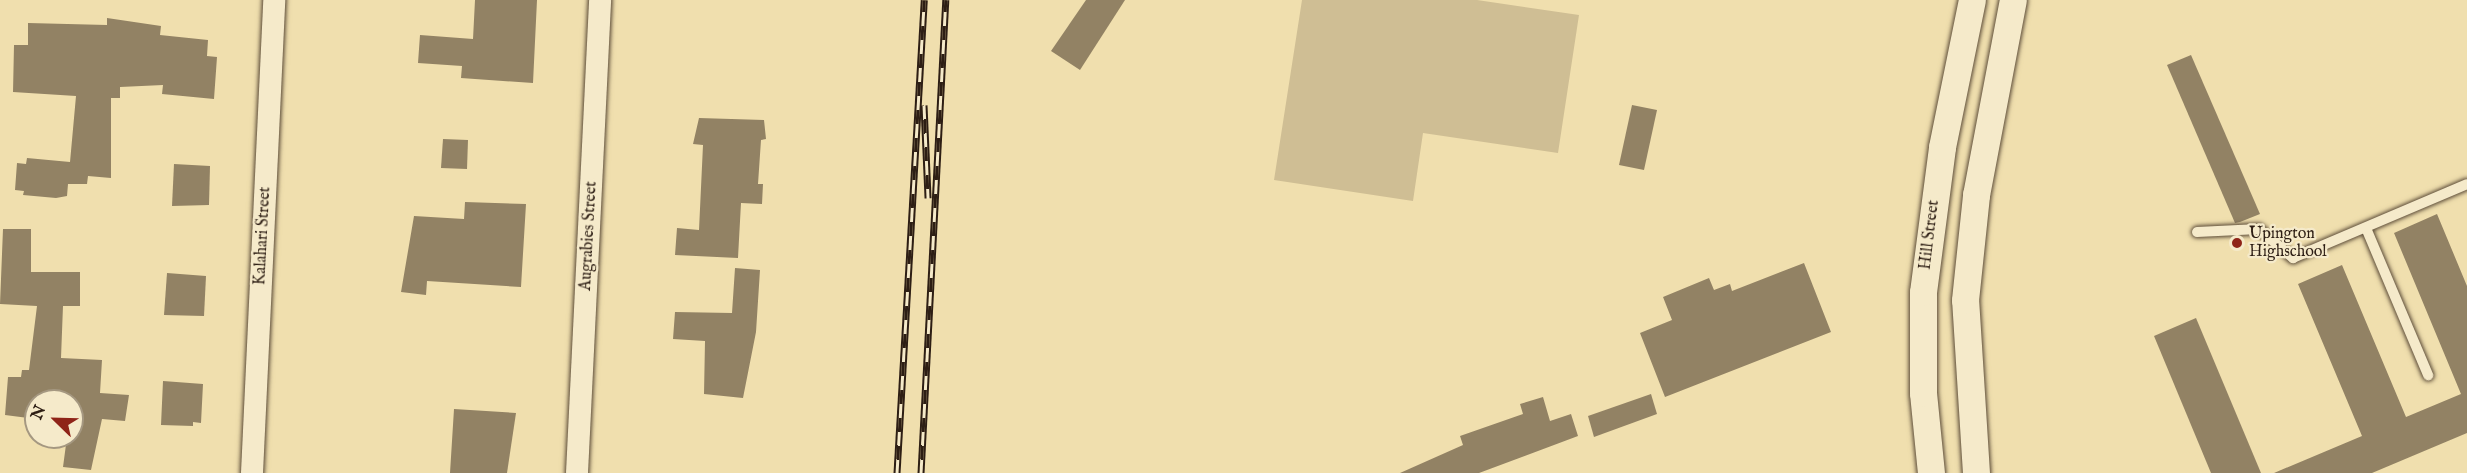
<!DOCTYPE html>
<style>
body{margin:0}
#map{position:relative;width:2467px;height:473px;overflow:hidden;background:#f0dfae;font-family:"IM FELL English",serif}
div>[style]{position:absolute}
.green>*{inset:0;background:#cfbe94}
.building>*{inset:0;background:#928264}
.roads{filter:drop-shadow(0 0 2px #5e4e3a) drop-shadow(0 0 2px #5e4e3a)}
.service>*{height:10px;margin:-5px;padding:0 5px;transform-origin:5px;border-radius:5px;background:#f5eaca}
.minor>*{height:22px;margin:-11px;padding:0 11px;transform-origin:11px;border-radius:11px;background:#f5eaca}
.tertiary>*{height:27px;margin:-13.5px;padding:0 13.5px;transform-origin:13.5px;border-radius:13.5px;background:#f5eaca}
.rail>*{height:7px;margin-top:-3.5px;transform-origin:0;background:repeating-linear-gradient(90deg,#f5eaca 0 14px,#2d1e14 0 28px);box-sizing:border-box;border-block:2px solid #2d1e14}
.dots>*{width:16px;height:16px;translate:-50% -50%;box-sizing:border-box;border:3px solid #f5eaca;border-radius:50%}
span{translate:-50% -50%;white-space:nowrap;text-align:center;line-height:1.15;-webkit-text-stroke:4.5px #f5eaca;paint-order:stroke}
.poi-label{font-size:16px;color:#2d1e14}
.left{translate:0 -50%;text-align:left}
.street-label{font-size:16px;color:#2d1e14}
.north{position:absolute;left:24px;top:389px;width:60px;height:60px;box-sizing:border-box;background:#f5eaca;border:2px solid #a59881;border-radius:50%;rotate:293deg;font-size:16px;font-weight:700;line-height:24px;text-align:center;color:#2d1e14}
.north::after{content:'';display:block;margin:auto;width:21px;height:27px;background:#8f2418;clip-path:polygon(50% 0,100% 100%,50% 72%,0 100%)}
</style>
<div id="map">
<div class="green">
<i style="clip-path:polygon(1302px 0,1477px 0,1579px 15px,1558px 153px,1423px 133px,1413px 201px,1274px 180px)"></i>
</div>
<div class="building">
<i style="clip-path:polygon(475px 0,537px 0,533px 83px,461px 78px,462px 66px,418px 63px,420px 35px,473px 39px)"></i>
<i style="clip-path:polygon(1086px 0,1125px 0,1080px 70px,1051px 51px)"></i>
<i style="clip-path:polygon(107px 18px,161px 26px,160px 35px,208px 40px,207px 56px,217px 57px,214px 99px,162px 94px,163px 85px,120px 87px,120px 98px,111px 98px,111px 178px,88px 176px,87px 184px,68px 184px,67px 196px,56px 198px,23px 195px,24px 191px,15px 190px,17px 163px,26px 164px,27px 158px,70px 162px,76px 96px,13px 92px,14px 45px,28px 45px,28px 23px,107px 25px)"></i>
<i style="clip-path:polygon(2191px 55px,2260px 214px,2240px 222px,2235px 223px,2167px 65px)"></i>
<i style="clip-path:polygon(1632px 105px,1657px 110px,1644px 170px,1619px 165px)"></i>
<i style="clip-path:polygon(699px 118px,764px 120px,766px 139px,761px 140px,758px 184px,763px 184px,762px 204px,741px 203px,738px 258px,675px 255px,677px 228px,699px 230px,703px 145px,693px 144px)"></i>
<i style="clip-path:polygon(443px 139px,468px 140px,467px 169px,441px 168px)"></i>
<i style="clip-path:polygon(174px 164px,210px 166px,209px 205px,172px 206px)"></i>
<i style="clip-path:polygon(465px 202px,526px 204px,521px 287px,427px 281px,426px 295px,401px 292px,414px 216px,464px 219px)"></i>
<i style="clip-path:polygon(2437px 214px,2467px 286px,2467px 433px,2372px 473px,2274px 473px,2362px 436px,2298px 284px,2342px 265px,2406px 417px,2461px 394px,2394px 233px)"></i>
<i style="clip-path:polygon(3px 229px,31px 229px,31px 272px,80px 272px,80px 306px,63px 306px,61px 358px,102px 360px,100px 393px,129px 395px,125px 421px,102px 419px,91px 470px,63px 467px,67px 437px,72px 437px,72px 401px,36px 401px,36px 419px,5px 415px,8px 377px,21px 377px,22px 370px,29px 370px,37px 306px,0 304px)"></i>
<i style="clip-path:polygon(1804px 263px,1831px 332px,1665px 397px,1640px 333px,1672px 320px,1663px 297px,1709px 278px,1714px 290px,1730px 284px,1732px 291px)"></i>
<i style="clip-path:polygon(735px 268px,760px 270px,756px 332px,743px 398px,704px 394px,705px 341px,673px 339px,675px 312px,732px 313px)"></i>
<i style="clip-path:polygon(167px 273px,206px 276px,204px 316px,164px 315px)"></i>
<i style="clip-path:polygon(2196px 318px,2261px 473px,2211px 473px,2154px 336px)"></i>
<i style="clip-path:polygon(163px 381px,203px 384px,201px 423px,193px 422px,193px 426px,161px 425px)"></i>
<i style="clip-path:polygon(1651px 394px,1657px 414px,1594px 437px,1588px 416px)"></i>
<i style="clip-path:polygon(1543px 397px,1550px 421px,1571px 414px,1578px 436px,1479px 473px,1400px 473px,1463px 445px,1460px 436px,1523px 414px,1520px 404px)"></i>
<i style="clip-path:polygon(454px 409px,516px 413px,507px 473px,450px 473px)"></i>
</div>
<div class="roads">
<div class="service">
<i style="left:2366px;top:228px;width:160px;rotate:67.1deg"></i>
<i style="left:2197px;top:232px;width:62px;rotate:-2.8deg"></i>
<i style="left:2259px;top:229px;width:45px;rotate:40.5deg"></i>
<i style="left:2293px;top:258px;width:189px;rotate:-23deg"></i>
</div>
<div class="minor">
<i style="left:252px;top:473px;width:474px;rotate:-87.3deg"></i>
<i style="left:577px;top:473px;width:474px;rotate:-87.2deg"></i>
</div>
<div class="tertiary">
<i style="left:1931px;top:473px;width:80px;rotate:-95.7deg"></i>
<i style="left:1923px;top:393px;width:101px;rotate:-90deg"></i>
<i style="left:1923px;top:292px;width:146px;rotate:-82.5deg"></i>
<i style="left:1942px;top:147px;width:150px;rotate:-78.5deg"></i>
<i style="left:1976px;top:473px;width:173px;rotate:-93.6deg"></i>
<i style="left:1965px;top:300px;width:106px;rotate:-84deg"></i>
<i style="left:1976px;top:195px;width:198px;rotate:-79.3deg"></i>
</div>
</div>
<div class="rail">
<i style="left:924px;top:105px;width:93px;rotate:87.5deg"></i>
<i style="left:897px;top:473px;width:474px;rotate:-86.7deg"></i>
<i style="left:921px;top:473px;width:474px;rotate:-87deg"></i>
</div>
<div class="dots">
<i style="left:2237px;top:243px;background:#8f2418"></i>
</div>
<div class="poi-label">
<span class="left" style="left:2249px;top:243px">Upington<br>Highschool</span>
</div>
<div class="street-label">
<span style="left:1930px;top:235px;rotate:-83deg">Hill Street</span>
<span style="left:263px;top:236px;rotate:-87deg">Kalahari Street</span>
<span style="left:589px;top:236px;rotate:-87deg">Augrabies Street</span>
</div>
<div class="north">N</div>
</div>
